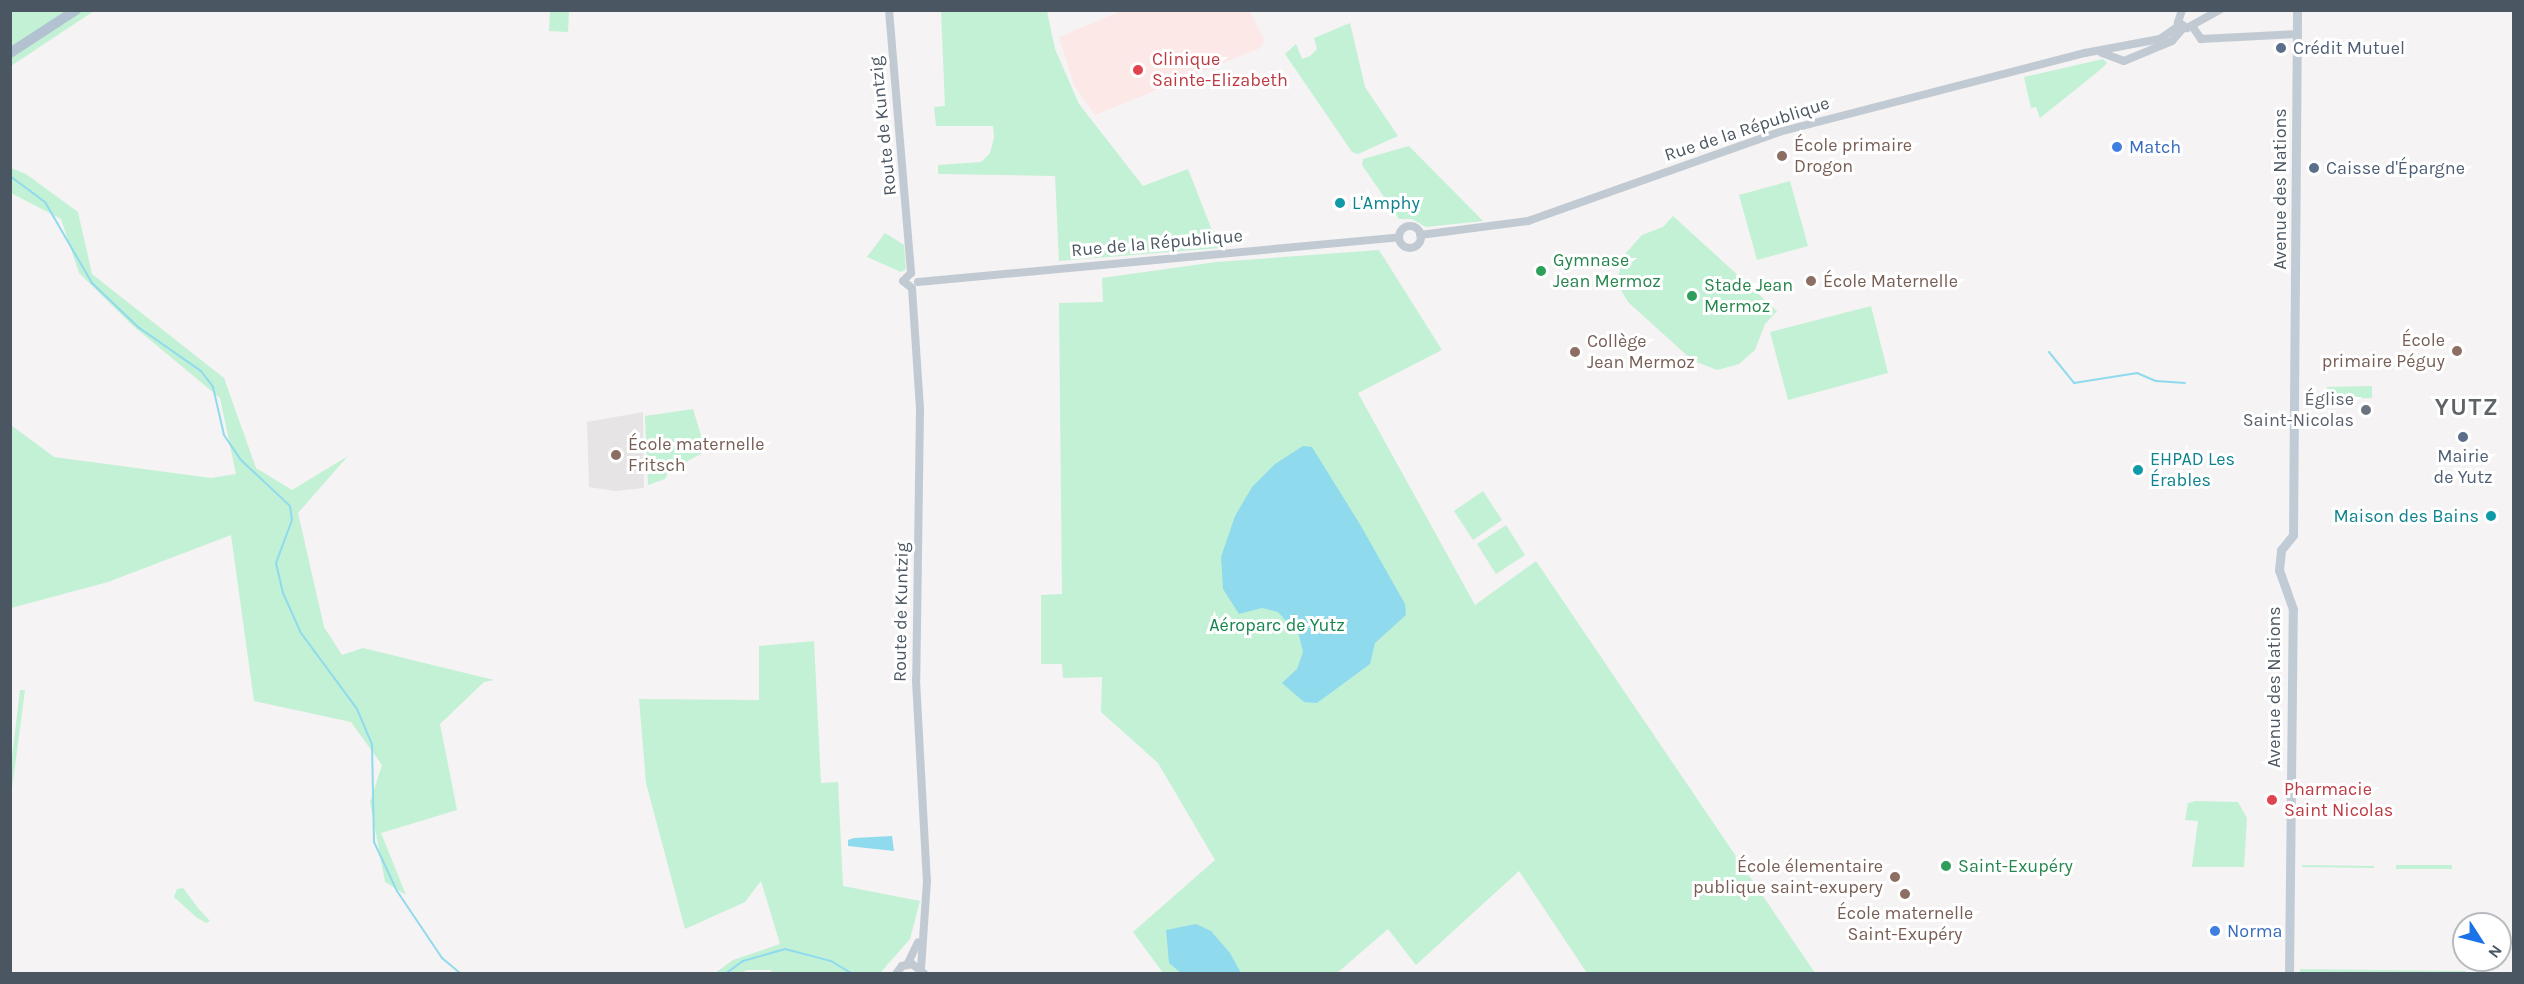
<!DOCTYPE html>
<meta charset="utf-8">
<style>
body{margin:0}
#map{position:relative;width:2524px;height:984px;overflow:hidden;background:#f5f3f3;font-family:Karla,sans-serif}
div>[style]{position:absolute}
.education>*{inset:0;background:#e6e4e5}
.medical>*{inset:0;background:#fce8e6}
.green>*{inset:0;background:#c3f1d5}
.water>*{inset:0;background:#90daee}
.stream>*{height:2px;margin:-1px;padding:0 1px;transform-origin:1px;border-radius:1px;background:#90daee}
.tertiary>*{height:8px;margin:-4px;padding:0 4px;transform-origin:4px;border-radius:4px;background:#c1cad2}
.tertiary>.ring{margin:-4px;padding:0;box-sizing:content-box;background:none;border:8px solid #c1cad2;border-radius:50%}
.secondary>*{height:9px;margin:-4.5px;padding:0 4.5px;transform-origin:4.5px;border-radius:4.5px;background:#c1cbd6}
.primary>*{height:10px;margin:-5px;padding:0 5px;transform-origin:5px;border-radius:5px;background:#b3c2d1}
.dots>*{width:16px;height:16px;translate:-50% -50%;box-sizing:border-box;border:3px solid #fff;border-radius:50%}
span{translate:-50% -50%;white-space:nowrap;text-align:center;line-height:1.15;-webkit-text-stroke:6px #fff;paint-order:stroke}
.service-label{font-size:18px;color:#4e5e75}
.left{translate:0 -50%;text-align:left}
.health-label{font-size:18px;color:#be3a42}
.street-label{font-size:18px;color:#4a5661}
.education-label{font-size:18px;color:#785e54}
.right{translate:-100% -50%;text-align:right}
.shop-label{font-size:18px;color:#366cbe}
.culture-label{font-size:18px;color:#0d838f}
.leisure-label{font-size:18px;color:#27864d}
.worship-label{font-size:18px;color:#5b616d}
.park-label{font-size:18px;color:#17864f}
.district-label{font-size:24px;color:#5f6368;font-weight:700;letter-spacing:1.5px}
.frame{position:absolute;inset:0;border:12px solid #4a5661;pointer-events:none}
.north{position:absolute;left:2452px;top:912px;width:60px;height:60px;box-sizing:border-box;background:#fff;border:2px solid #b7bbc0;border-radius:50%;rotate:126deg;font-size:16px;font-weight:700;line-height:24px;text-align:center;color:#4a5661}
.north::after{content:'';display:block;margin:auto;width:21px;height:27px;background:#1a73e8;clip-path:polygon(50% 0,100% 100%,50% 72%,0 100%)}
</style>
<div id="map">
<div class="education">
<i style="clip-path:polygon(643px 412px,644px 488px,615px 491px,589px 487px,587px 422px)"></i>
</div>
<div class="medical">
<i style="clip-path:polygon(1249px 10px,1264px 40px,1260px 48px,1095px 115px,1074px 85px,1059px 37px,1121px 11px)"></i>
</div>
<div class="green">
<i style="clip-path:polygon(10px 11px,94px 11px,11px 66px)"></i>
<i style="clip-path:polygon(550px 11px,569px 11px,568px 32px,549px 31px)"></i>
<i style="clip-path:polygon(941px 11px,1047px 11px,1055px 49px,1079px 104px,1143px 186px,1188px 169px,1219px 248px,1059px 261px,1055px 176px,938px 174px,938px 165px,981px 162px,990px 153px,994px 138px,993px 126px,936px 126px,934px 107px,945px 106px)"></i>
<i style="clip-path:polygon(1350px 23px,1365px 87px,1398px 136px,1358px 154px,1352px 152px,1285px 54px,1296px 44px,1302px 59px,1310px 56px,1317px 49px,1314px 38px)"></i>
<i style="clip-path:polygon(2103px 59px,2107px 63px,2100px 70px,2040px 118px,2036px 107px,2031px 108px,2024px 77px)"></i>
<i style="clip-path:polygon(1409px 146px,1483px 221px,1426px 227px,1412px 219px,1399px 219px,1362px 165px,1363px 159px)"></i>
<i style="clip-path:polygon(11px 168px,26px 174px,78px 212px,92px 274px,224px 378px,256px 468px,292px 490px,348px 456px,298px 513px,324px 627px,342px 655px,363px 648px,494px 680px,484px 682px,440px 724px,457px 810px,381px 833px,406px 895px,385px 882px,370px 802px,382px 765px,351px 722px,254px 701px,231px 535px,108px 582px,11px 608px,11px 425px,54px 457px,211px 478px,236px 474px,220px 398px,132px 325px,79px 273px,61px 219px,11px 193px)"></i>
<i style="clip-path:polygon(1790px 181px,1808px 246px,1757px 260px,1739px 195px)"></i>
<i style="clip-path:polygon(1673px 216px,1777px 311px,1765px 324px,1755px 350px,1739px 364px,1717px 370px,1692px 360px,1628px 302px,1621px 290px,1618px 276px,1624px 255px,1642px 235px,1663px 227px)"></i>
<i style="clip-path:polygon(885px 233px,904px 245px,906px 269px,901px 272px,867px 257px)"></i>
<i style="clip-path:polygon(1379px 250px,1442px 350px,1358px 393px,1475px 605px,1536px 561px,1815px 973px,1587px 973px,1519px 871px,1416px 965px,1388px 929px,1337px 973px,1163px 973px,1133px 932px,1215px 860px,1158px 763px,1101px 712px,1102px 677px,1063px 678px,1062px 664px,1041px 664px,1041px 595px,1062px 594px,1059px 303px,1103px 302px,1102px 278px,1216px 262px)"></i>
<i style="clip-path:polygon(1871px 306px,1888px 373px,1788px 400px,1770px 332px)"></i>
<i style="clip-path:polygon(2372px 386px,2372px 398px,2328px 399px,2327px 387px)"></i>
<i style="clip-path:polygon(693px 409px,704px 445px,702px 453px,668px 472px,665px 479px,648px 485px,645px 416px)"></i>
<i style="clip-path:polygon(1483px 491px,1502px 520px,1473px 540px,1454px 511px)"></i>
<i style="clip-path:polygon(1506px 525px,1525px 555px,1496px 574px,1477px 544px)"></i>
<i style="clip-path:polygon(814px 641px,821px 783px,838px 782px,843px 886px,920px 901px,910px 939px,880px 973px,772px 974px,771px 970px,747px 970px,741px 973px,715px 973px,733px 960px,780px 944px,761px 881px,745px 902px,685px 929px,646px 783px,639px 699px,759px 700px,759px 646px)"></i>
<i style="clip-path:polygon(20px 690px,25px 690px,11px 796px,11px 765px)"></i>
<i style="clip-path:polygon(2196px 801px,2238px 802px,2247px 818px,2244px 867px,2192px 867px,2198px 821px,2185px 820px,2188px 803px)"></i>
<i style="clip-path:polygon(2302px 865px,2374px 866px,2374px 868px,2302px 867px)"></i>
<i style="clip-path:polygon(2396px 865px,2452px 865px,2452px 869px,2396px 869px)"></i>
<i style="clip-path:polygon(183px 888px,198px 908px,210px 921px,206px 923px,196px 917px,174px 897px,177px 889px)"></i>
<i style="clip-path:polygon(2300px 969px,2466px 971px,2466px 973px,2300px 974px)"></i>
</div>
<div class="water">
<i style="clip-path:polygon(1303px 446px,1312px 447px,1361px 526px,1405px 604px,1406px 615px,1375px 643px,1370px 664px,1317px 703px,1304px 702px,1282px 683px,1297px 669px,1303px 652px,1299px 635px,1278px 612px,1262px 608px,1239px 614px,1223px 589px,1221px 557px,1235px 516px,1252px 487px,1275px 464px)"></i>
<i style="clip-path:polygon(892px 836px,894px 851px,848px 846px,848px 840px,854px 838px)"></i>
<i style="clip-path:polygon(1196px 924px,1211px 931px,1230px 953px,1241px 973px,1181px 973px,1169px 963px,1166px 930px)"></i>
</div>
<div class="stream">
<i style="left:10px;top:176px;width:44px;rotate:36.6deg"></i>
<i style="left:45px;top:202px;width:94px;rotate:59.9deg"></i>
<i style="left:92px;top:283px;width:64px;rotate:43.7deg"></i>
<i style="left:138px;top:327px;width:77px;rotate:34.9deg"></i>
<i style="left:201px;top:371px;width:20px;rotate:53deg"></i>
<i style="left:213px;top:387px;width:49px;rotate:77.1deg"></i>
<i style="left:224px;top:435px;width:30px;rotate:56deg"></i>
<i style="left:241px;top:460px;width:67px;rotate:43.2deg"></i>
<i style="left:290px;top:506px;width:14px;rotate:82deg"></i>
<i style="left:292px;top:520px;width:46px;rotate:110.4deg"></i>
<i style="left:276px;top:563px;width:31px;rotate:77deg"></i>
<i style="left:283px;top:593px;width:44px;rotate:65.8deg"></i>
<i style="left:301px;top:633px;width:94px;rotate:53.6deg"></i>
<i style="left:357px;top:709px;width:39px;rotate:67deg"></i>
<i style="left:372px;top:745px;width:97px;rotate:88.8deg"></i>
<i style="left:374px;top:842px;width:54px;rotate:64.9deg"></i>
<i style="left:397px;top:891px;width:81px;rotate:56.1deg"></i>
<i style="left:442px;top:958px;width:25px;rotate:40deg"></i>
<i style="left:2049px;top:352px;width:40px;rotate:51deg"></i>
<i style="left:2074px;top:383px;width:64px;rotate:-9deg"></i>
<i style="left:2137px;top:373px;width:21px;rotate:23deg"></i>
<i style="left:2156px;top:381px;width:29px;rotate:4deg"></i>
<i style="left:725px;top:974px;width:22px;rotate:-36deg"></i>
<i style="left:743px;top:961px;width:44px;rotate:-15.9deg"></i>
<i style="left:785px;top:949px;width:48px;rotate:14.6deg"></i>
<i style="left:831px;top:961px;width:26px;rotate:31deg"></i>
</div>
<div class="tertiary">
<i style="left:889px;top:10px;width:264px;rotate:85.2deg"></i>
<i style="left:2182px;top:10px;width:13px;rotate:108deg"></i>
<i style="left:2178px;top:22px;width:11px;rotate:34deg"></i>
<i style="left:2187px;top:28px;width:38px;rotate:-29deg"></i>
<i style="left:2192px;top:26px;width:16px;rotate:55deg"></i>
<i style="left:2201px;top:39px;width:97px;rotate:-3deg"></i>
<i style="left:2102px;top:53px;width:23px;rotate:20deg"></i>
<i style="left:2124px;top:61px;width:52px;rotate:-22.6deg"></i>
<i style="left:2172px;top:41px;width:18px;rotate:-49deg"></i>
<i class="ring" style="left:1399px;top:226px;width:14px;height:14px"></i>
<i style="left:1420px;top:235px;width:109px;rotate:-7.4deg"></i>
<i style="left:1528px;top:221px;width:266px;rotate:-19.5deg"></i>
<i style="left:1779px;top:132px;width:316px;rotate:-14.5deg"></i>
<i style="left:2085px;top:53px;width:76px;rotate:-10.6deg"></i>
<i style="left:2160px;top:39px;width:24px;rotate:-35deg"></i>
<i style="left:911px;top:273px;width:11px;rotate:135deg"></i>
<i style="left:903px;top:281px;width:11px;rotate:38deg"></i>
<i style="left:918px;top:282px;width:483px;rotate:-5.3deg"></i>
<i style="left:912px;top:288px;width:122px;rotate:86.2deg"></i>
<i style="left:920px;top:410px;width:270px;rotate:90.8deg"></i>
<i style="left:916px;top:680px;width:201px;rotate:86.9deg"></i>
<i style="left:927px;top:881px;width:87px;rotate:93.9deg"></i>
<i style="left:907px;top:965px;width:25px;rotate:-64deg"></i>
<i style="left:896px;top:974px;width:10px;rotate:-53deg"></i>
<i style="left:902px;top:966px;width:10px;rotate:-11deg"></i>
<i style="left:912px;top:964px;width:16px;rotate:38deg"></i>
</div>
<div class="secondary">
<i style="left:2289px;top:974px;width:365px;rotate:-89.4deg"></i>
<i style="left:2293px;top:609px;width:41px;rotate:-109.7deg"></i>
<i style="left:2279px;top:570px;width:20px;rotate:-84deg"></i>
<i style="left:2281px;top:550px;width:19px;rotate:-51deg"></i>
<i style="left:2293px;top:535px;width:525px;rotate:-89.56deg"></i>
</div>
<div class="primary">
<i style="left:10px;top:53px;width:79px;rotate:-33.1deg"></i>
</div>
<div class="dots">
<i style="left:2281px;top:48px;background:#5c6f8a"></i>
<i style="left:1138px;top:70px;background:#e0444e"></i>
<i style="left:2117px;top:147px;background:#3f7fe0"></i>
<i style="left:1782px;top:156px;background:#8d6e63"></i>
<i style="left:2314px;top:168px;background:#5c6f8a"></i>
<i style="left:1340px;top:203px;background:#0f9aa8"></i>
<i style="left:1541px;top:271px;background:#2e9e5b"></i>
<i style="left:1811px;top:281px;background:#8d6e63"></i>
<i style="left:1692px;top:296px;background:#2e9e5b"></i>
<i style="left:2457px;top:351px;background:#8d6e63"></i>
<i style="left:1575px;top:352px;background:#8d6e63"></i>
<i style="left:2366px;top:410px;background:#6b7280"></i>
<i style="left:2463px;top:437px;background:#5c6f8a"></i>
<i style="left:616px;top:455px;background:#8d6e63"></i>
<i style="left:2138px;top:470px;background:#0f9aa8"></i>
<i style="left:2491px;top:516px;background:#0f9aa8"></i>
<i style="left:2272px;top:800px;background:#e0444e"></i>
<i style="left:1946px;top:866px;background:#2e9e5b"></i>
<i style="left:1895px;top:877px;background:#8d6e63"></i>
<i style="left:1905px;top:894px;background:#8d6e63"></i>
<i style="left:2215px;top:931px;background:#3f7fe0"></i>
</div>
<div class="service-label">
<span class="left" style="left:2293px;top:48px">Crédit Mutuel</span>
<span class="left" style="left:2326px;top:168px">Caisse d'Épargne</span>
<span style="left:2463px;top:467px">Mairie<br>de Yutz</span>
</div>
<div class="health-label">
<span class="left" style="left:1152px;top:70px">Clinique<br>Sainte-Elizabeth</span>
<span class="left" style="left:2284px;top:800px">Pharmacie<br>Saint Nicolas</span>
</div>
<div class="street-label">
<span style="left:883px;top:126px;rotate:-96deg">Route de Kuntzig</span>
<span style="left:1747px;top:129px;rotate:-18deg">Rue de la République</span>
<span style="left:2280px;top:189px;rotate:-90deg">Avenue des Nations</span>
<span style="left:1157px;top:243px;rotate:-5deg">Rue de la République</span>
<span style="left:901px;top:612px;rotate:-89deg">Route de Kuntzig</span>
<span style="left:2274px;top:687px;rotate:-90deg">Avenue des Nations</span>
</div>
<div class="education-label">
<span class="left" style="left:1794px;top:156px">École primaire<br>Drogon</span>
<span class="left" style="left:1823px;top:281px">École Maternelle</span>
<span class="right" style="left:2445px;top:351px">École<br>primaire Péguy</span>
<span class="left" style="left:1587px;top:352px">Collège<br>Jean Mermoz</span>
<span class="left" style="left:628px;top:455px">École maternelle<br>Fritsch</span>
<span class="right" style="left:1883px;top:877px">École élementaire<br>publique saint-exupery</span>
<span style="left:1905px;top:924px">École maternelle<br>Saint-Exupéry</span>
</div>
<div class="shop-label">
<span class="left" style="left:2129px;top:147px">Match</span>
<span class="left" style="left:2227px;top:931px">Norma</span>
</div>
<div class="culture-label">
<span class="left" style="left:1352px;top:203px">L'Amphy</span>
<span class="left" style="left:2150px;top:470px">EHPAD Les<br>Érables</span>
<span class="right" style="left:2479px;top:516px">Maison des Bains</span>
</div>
<div class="leisure-label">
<span class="left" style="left:1553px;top:271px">Gymnase<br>Jean Mermoz</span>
<span class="left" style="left:1704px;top:296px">Stade Jean<br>Mermoz</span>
<span class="left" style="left:1958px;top:866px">Saint-Exupéry</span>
</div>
<div class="worship-label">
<span class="right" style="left:2354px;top:410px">Église<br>Saint-Nicolas</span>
</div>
<div class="park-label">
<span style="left:1277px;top:625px">Aéroparc de Yutz</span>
</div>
<div class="district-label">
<span style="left:2467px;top:408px">YUTZ</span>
</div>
<div class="frame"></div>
<div class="north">N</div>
</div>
